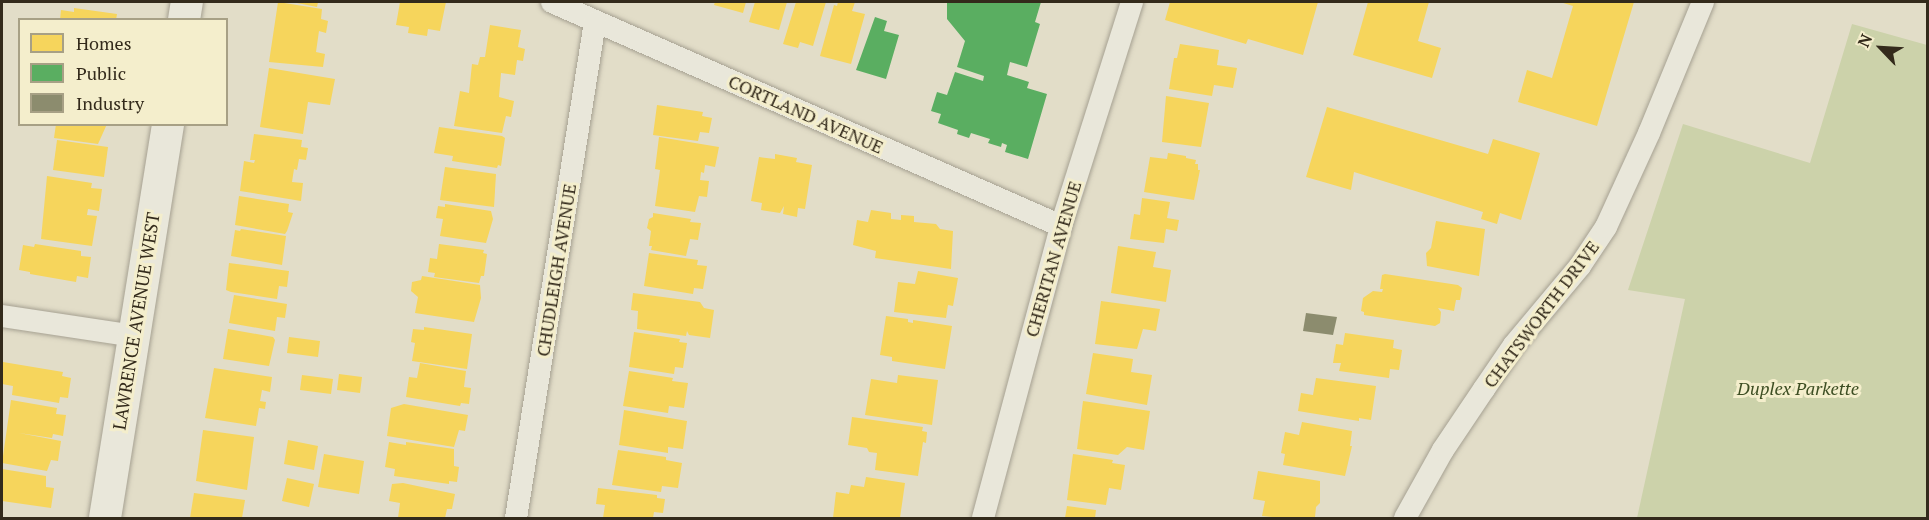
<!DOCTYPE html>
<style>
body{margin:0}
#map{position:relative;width:1929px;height:520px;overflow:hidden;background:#e2ddc8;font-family:"PT Serif",serif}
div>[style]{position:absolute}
.green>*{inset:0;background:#ccd2aa}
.homes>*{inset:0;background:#f6d55c}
.public>*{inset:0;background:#5aae61}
.industry>*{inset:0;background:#8c8c6e}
.roads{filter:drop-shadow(0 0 2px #a6a192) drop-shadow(0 0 2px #a6a192)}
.minor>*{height:22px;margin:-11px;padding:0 11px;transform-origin:11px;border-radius:11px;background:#e9e7da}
.secondary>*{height:32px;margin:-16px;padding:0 16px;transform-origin:16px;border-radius:16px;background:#e9e7da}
span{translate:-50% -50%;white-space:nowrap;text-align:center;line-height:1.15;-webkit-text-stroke:6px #f4eecc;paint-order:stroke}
.street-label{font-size:18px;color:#332a1b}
.park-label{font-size:18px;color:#3d4e23;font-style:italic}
.frame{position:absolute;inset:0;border:3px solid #332a1b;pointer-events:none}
.legend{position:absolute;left:18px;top:18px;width:210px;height:108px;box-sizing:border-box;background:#f4eecc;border:2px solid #a7a085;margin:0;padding:8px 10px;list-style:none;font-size:18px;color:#332a1b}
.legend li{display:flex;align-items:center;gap:12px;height:30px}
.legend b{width:30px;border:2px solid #a7a085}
.north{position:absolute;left:1851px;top:18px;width:60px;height:60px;-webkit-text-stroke:4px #f4eecc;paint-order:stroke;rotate:295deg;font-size:16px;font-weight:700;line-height:24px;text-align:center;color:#332a1b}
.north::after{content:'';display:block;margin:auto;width:21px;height:27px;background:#332a1b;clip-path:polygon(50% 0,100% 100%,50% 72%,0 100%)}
</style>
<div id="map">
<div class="green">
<i style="clip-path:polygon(1852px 24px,1927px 45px,1927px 518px,1637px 518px,1685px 299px,1628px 290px,1683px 124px,1810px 163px)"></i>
</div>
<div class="homes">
<i style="clip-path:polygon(278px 2px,322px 9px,321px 19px,328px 21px,326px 33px,319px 31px,316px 52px,325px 54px,323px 67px,269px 62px)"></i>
<i style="clip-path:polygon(292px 2px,318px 2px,317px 7px)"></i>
<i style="clip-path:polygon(400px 2px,446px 2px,440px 31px,428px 29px,427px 36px,408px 33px,409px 27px,396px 25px)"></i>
<i style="clip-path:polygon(715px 2px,746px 2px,743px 13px,714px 5px)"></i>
<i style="clip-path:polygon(755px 2px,787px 2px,779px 30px,749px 22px)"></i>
<i style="clip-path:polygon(796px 2px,826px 2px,813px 46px,800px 42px,798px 48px,783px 44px)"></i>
<i style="clip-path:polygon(838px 2px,855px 2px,852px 11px,865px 14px,851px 64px,820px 56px,834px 5px,837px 6px)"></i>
<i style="clip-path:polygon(1170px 2px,1318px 2px,1303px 55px,1248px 39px,1246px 44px,1165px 20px)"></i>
<i style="clip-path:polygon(1368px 2px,1429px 2px,1418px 41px,1441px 48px,1432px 78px,1353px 55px)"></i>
<i style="clip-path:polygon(1560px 2px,1634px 2px,1597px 126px,1518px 102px,1527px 70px,1552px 78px,1573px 6px)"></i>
<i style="clip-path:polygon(74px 8px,117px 14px,116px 20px,60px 20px,61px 10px,74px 12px)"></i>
<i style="clip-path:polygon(490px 25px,521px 30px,518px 47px,525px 49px,523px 61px,517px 60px,515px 75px,501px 73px,499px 97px,514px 101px,511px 117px,506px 116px,502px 133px,454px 126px,460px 91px,469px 93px,472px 64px,478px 65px,480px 57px,485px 57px)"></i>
<i style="clip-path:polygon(1180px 44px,1219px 50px,1217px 65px,1237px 68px,1233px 88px,1214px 85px,1212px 96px,1169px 89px,1174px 58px,1177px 58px)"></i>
<i style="clip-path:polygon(269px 68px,335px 79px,330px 105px,308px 102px,303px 134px,260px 127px)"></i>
<i style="clip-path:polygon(1166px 96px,1209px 103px,1201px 147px,1162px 142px)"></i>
<i style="clip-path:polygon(657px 105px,703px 112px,702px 116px,712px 118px,709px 133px,700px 132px,698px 141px,653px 135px)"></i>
<i style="clip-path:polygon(1327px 107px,1488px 154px,1493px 139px,1540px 153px,1521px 220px,1500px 213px,1497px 224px,1481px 219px,1483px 212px,1354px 172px,1351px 190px,1306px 177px)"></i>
<i style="clip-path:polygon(56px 124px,107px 124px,98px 144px,54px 138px)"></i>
<i style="clip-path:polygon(439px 127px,502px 136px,505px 138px,501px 166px,498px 165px,497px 168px,452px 161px,453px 156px,434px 153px)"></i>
<i style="clip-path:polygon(254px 134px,302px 140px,301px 147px,308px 148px,306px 160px,299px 159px,297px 170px,294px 169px,292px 182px,303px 183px,301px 201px,240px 191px,244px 161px,254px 163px,255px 160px,250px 160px)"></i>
<i style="clip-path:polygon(659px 137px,719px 147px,715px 167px,705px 165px,704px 173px,701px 172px,700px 180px,709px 181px,707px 197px,699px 196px,695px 212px,655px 206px,660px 170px,655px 169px)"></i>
<i style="clip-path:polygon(57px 140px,108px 147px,104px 177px,53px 170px)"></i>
<i style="clip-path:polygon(1168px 153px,1186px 156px,1186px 158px,1196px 160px,1195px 164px,1198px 164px,1198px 170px,1200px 170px,1194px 200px,1144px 192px,1150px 157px,1167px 159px)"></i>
<i style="clip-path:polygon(775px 154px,797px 158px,796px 162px,812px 165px,805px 209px,798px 208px,797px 217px,783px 214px,784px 206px,780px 213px,761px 210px,762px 203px,751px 201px,759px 157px,775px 159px)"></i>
<i style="clip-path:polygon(445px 167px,496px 174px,494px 207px,440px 200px)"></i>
<i style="clip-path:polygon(47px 176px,92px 183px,91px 188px,102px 189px,99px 211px,88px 209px,87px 215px,97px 216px,92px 246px,41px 239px)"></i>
<i style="clip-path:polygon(239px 196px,289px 204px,288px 212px,293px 213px,287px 231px,285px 234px,235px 225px)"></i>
<i style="clip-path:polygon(1142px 198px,1170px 202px,1167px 218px,1179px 220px,1177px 231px,1166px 229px,1164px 243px,1130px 239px,1134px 214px,1140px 215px)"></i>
<i style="clip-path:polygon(445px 204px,491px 211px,493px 219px,486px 243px,440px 236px,443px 219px,436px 218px,438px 206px,445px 207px)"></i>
<i style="clip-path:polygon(871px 210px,891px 213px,891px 219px,901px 220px,901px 215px,914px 216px,914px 222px,936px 224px,940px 229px,953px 231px,951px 269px,875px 258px,876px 251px,853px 245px,857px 220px,868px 222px)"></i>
<i style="clip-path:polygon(653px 213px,691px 219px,690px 222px,701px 223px,698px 240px,690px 239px,686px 256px,651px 250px,652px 246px,649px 246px,651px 231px,647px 228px,649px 219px,653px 217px)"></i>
<i style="clip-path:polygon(1436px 221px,1485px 229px,1479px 276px,1427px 266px,1426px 253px,1431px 248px)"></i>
<i style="clip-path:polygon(241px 229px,286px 236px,282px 265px,231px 256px,235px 230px,240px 231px)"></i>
<i style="clip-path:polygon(35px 244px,81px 251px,81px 256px,91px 257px,88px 278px,77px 276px,76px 282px,30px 274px,30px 272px,19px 270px,23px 245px,34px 247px)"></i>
<i style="clip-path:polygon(439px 244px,484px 250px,483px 253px,487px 254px,484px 276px,481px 276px,479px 283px,434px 277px,435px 273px,428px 272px,430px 258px,437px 259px)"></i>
<i style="clip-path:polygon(1118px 246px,1156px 252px,1153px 267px,1171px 270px,1166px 302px,1111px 293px)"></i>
<i style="clip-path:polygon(649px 253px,698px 260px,697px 265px,707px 266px,703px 289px,694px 288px,693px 294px,644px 286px)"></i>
<i style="clip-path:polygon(229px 263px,289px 271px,287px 287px,279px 286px,277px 299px,231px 292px,226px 290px)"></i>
<i style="clip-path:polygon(918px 271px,958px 278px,953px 306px,948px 305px,946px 318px,894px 312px,898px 282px,915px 284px)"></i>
<i style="clip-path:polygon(1385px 274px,1458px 285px,1462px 288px,1460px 300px,1456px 300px,1454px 311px,1438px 308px,1441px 312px,1440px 323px,1435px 326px,1364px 315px,1364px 312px,1361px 311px,1363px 298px,1373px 291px,1382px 292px,1383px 289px,1380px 289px,1382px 275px)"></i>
<i style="clip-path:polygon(422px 276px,480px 285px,481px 298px,474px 322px,415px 313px,418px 297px,411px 291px,412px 282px,421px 280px)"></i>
<i style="clip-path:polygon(633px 293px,700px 302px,704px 308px,714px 310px,710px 338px,689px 335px,687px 331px,686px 336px,637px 329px,638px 311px,631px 310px)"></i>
<i style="clip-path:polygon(234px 295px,287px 304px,285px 318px,277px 317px,275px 331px,229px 323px)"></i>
<i style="clip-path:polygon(1101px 301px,1160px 309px,1156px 331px,1143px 329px,1137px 349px,1095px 344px)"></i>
<i style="clip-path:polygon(886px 316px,908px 319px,908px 322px,913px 323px,913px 320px,952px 326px,945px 369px,892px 361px,892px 357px,880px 355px)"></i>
<i style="clip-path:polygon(424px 327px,472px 334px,467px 369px,412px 361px,415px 343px,411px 342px,413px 329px,424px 330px)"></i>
<i style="clip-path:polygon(228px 329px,273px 337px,275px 340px,269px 366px,223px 359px)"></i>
<i style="clip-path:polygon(634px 332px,680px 339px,679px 342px,687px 343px,683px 368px,675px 367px,674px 374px,629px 367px)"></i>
<i style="clip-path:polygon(1345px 333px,1394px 340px,1393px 348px,1402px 350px,1399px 370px,1390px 369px,1389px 378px,1339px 371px,1341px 363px,1333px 363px,1336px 344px,1343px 345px)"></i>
<i style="clip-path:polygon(289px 337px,320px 341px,318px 357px,287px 353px)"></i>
<i style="clip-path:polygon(1093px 353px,1133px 359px,1131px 372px,1152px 375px,1147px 405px,1086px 394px)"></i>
<i style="clip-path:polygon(3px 362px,63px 372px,62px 376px,71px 378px,68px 398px,60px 397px,59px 403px,12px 395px,13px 386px,2px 384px)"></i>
<i style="clip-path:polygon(420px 363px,466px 371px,464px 387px,471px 388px,469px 404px,461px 403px,460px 406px,406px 397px,409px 377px,417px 378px)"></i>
<i style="clip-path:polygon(214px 368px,272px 377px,270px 392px,262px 390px,260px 401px,266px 402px,265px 409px,259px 408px,256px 426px,205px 418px)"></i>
<i style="clip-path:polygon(629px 371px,673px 378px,672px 381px,688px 383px,684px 408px,669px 406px,668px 413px,623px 406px)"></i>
<i style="clip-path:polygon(339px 374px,362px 377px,360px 393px,337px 390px)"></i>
<i style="clip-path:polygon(302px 375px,333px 379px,331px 394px,300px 390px)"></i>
<i style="clip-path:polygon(898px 375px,938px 380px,932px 425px,865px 415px,871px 379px,897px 383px)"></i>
<i style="clip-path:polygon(1316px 378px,1376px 386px,1371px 420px,1359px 418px,1359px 421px,1298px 411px,1301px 393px,1313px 395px)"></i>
<i style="clip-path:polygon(11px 400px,57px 408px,56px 414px,66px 415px,63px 436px,53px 434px,52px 438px,19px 433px,61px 441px,58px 461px,51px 460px,47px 471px,2px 463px)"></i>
<i style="clip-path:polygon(1083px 401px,1150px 411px,1144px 450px,1127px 447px,1118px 455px,1077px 449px)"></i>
<i style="clip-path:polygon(404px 404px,468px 415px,465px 431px,459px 430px,454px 447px,387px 436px,391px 408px)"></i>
<i style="clip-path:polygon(624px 410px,687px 421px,683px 449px,668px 447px,668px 453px,619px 445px)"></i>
<i style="clip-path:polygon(852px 417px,923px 427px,922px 431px,927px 432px,926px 443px,923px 442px,918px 476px,875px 470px,877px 453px,869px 452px,867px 448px,848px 445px)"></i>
<i style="clip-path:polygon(1302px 422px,1352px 431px,1350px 446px,1352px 446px,1345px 476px,1283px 465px,1285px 454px,1281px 453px,1285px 432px,1299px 435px)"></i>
<i style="clip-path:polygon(203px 430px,254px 437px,247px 490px,196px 481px)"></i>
<i style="clip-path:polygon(288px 440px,318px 446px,314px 470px,284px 464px)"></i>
<i style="clip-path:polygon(389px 442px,406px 445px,406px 442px,454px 449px,454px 466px,459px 467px,457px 482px,449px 481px,449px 484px,394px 476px,395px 469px,385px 467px)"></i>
<i style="clip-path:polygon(618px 450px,666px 457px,666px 460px,682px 463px,678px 488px,662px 486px,661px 492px,612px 485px)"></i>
<i style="clip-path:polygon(324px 454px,364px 461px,359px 494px,318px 487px)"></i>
<i style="clip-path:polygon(1073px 454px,1113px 460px,1112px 463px,1125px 465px,1121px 490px,1109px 488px,1106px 505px,1067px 500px)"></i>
<i style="clip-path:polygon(2px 469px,46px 476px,46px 487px,54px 488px,51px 508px,2px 501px)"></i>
<i style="clip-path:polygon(1258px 471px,1320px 481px,1320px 503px,1316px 507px,1315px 517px,1282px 518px,1262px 516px,1265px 501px,1253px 499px)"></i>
<i style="clip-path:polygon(866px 477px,905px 483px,900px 518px,833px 518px,836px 492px,849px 494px,851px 485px,864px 487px)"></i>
<i style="clip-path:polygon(287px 478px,314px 484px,309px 507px,282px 501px)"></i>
<i style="clip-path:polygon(403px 483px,455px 494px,452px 509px,447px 509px,445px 518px,398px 518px,400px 503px,389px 501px,392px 484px)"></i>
<i style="clip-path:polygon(598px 488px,657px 495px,657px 498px,665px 499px,663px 513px,654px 512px,653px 518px,603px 518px,605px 505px,596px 504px)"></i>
<i style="clip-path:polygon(194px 493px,245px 500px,242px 518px,190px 518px)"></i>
<i style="clip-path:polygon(1067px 506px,1096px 510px,1095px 518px,1065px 518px)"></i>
</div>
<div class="public">
<i style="clip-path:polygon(947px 2px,1041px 2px,1035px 22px,1040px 24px,1027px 67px,1010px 62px,1007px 75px,1029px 82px,1027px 88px,1047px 94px,1028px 159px,1005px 152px,1007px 145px,1002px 143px,1001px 147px,988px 143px,990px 139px,971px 133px,969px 138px,957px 134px,958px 130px,938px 123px,941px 114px,931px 111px,937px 92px,947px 95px,955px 72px,983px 81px,984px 76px,957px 67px,965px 41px,947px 19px)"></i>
<i style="clip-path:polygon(875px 17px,887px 21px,884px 31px,899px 35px,886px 79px,856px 70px)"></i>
</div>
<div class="industry">
<i style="clip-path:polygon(1306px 313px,1337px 317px,1333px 335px,1303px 331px)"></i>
</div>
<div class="roads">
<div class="minor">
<i style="left:552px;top:2px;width:556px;rotate:23.75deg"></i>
<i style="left:2px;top:316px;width:134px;rotate:8.6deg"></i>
<i style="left:516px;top:518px;width:502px;rotate:-80.95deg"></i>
<i style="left:983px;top:518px;width:302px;rotate:-75deg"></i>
<i style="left:1061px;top:226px;width:235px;rotate:-72.4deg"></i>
<i style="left:1405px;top:518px;width:78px;rotate:-60.8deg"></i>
<i style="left:1443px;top:450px;width:73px;rotate:-56.1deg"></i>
<i style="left:1484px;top:389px;width:53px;rotate:-55.7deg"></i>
<i style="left:1514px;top:345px;width:103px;rotate:-50.1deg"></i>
<i style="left:1580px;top:266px;width:47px;rotate:-56.3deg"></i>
<i style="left:1606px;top:227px;width:103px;rotate:-65.4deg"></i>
<i style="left:1649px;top:133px;width:142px;rotate:-67.6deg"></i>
</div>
<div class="secondary">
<i style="left:184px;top:20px;width:18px;rotate:-81deg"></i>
<i style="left:105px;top:518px;width:399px;rotate:-80.9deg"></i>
</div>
</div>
<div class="street-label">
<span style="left:806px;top:114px;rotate:24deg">CORTLAND AVENUE</span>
<span style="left:1053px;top:259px;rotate:-74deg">CHERITAN AVENUE</span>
<span style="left:556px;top:270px;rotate:-81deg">CHUDLEIGH AVENUE</span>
<span style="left:1541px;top:314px;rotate:-53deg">CHATSWORTH DRIVE</span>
<span style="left:136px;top:321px;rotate:-81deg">LAWRENCE AVENUE WEST</span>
</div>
<div class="park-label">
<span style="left:1798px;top:388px">Duplex Parkette</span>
</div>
<div class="frame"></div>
<ul class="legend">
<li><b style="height:16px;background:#f6d55c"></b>Homes</li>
<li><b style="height:16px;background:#5aae61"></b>Public</li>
<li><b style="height:16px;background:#8c8c6e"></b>Industry</li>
</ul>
<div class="north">N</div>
</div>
